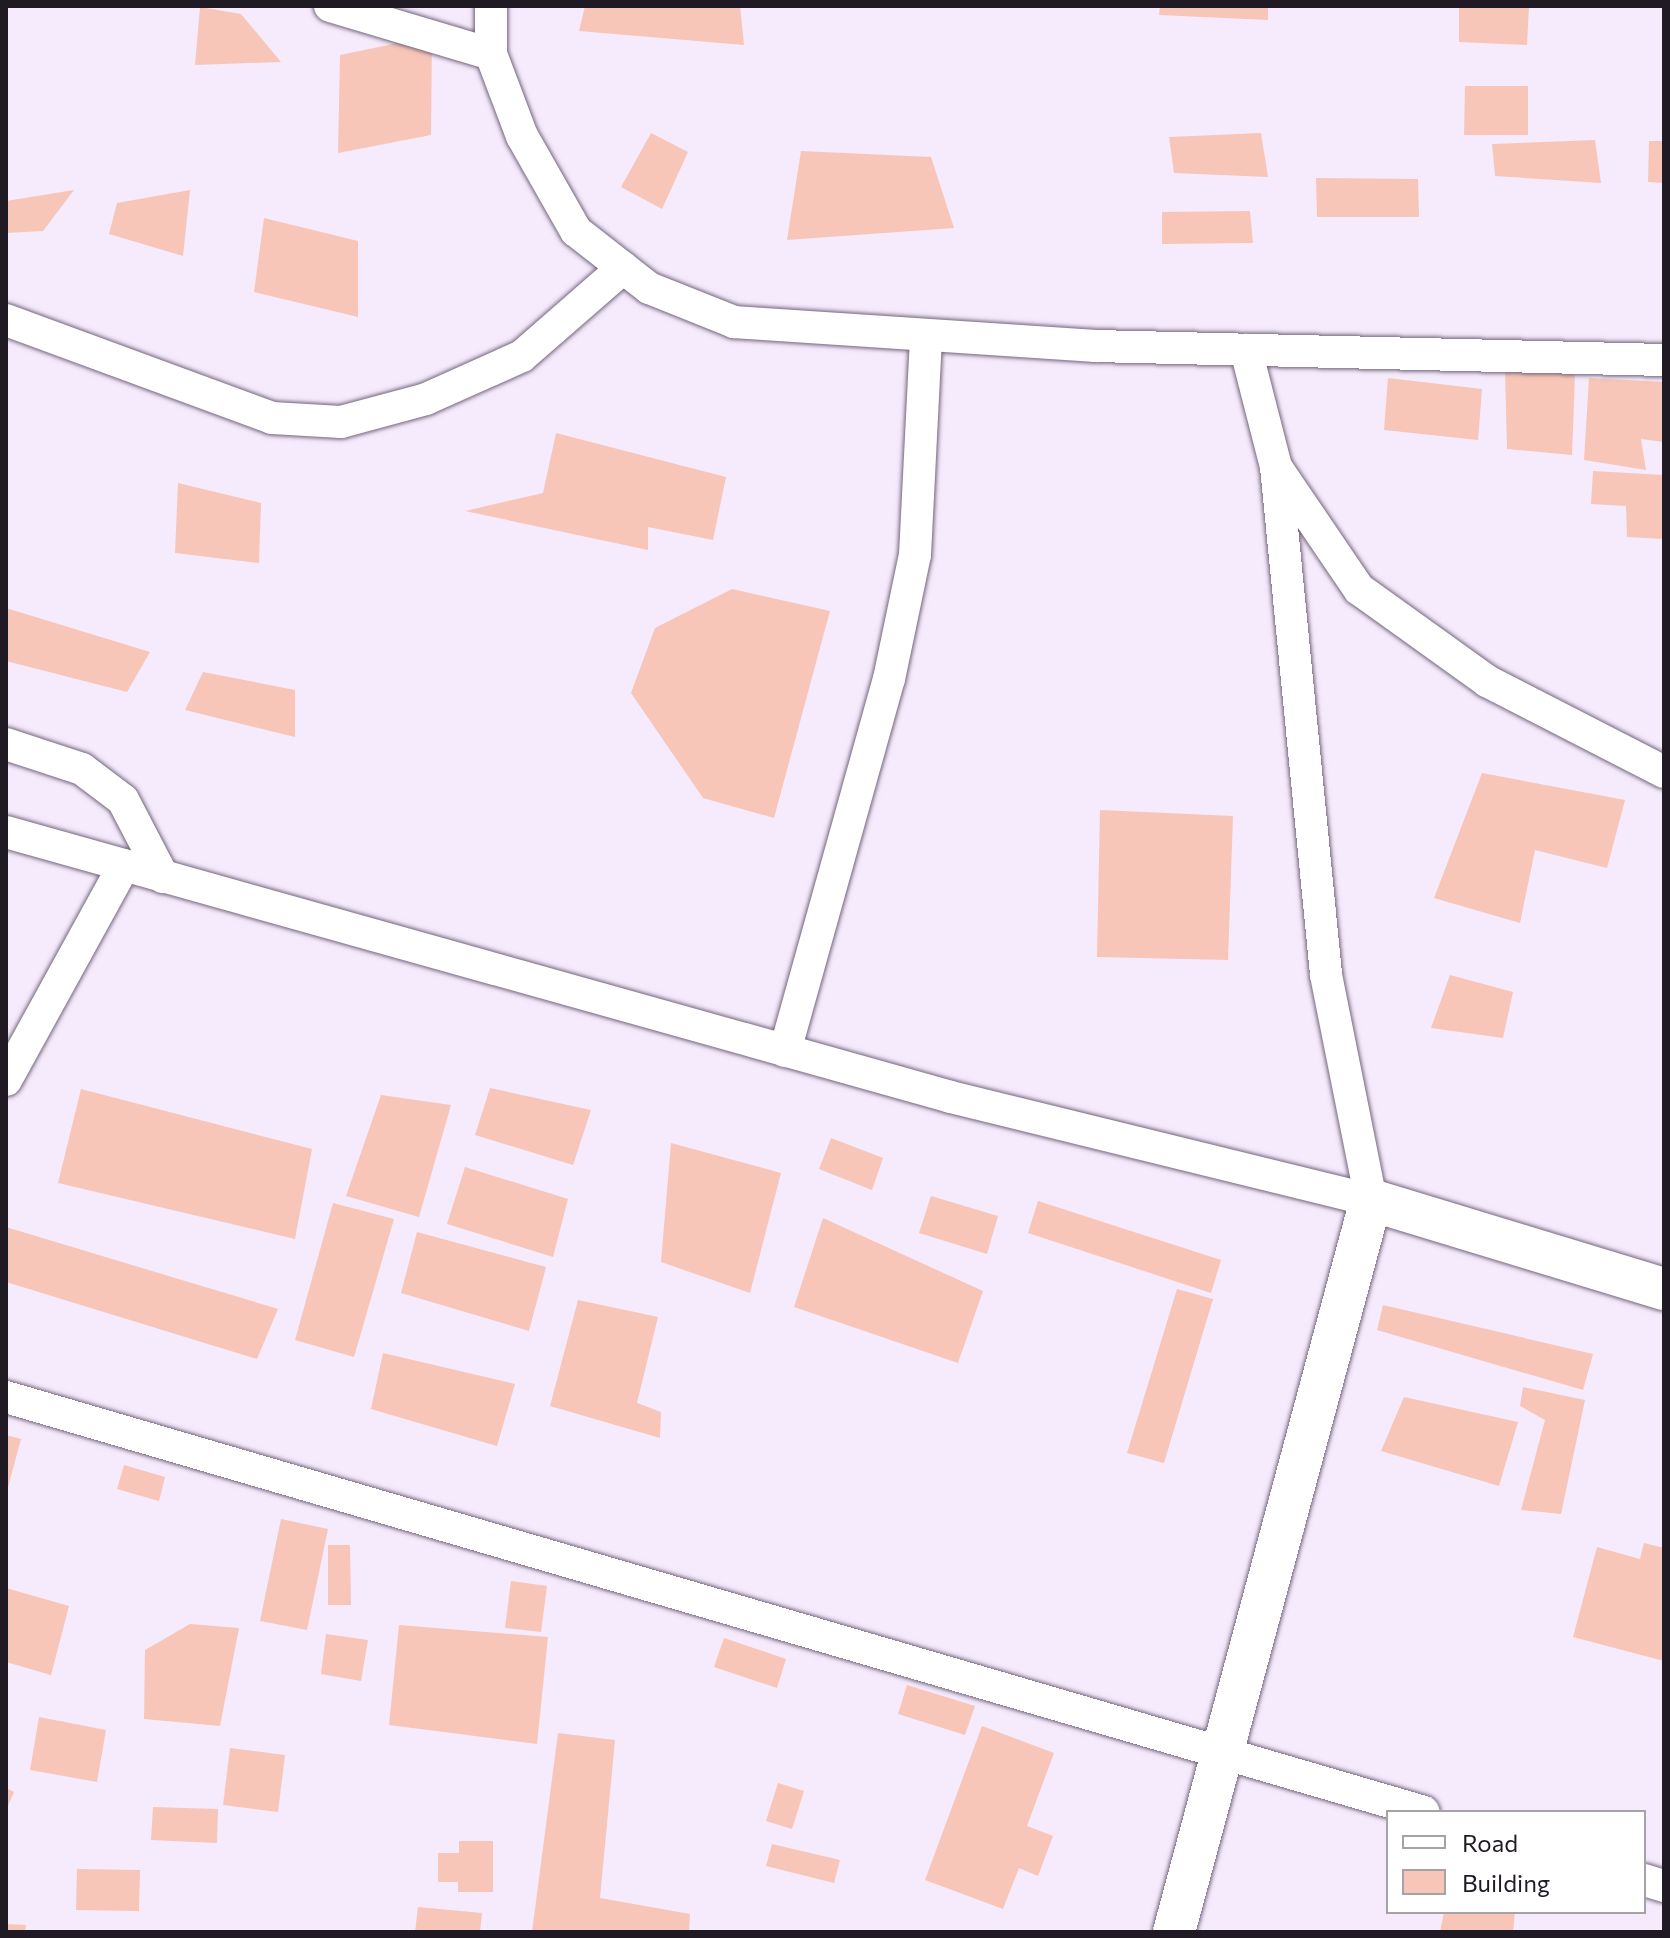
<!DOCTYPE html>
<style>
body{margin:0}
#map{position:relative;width:1670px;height:1938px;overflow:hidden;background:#f5ebfc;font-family:Commissioner,sans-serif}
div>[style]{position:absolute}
.building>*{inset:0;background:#f8c6b8}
.roads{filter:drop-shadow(0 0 2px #74657d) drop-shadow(0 0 2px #74657d)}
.minor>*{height:32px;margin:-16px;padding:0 16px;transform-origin:16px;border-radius:16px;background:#fff}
.tertiary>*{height:42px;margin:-21px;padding:0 21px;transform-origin:21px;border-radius:21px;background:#fff}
span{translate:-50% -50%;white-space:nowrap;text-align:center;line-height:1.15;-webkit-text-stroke:6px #fff;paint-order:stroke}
.frame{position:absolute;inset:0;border:8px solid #201a24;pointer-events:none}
.legend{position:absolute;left:1386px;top:1810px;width:260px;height:104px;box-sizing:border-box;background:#fff;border:2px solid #a6a3a7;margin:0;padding:10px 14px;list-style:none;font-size:24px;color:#201a24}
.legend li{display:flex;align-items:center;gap:16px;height:40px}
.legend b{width:40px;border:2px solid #a6a3a7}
</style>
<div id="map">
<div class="building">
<i style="clip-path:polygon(585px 6px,740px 6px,744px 45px,579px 31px)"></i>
<i style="clip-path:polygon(1160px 6px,1268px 6px,1268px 20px,1159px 15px)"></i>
<i style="clip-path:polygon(1459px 6px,1529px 6px,1527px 45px,1459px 42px)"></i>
<i style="clip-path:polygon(200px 7px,241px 14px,281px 62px,195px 65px)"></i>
<i style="clip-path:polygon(432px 36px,431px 135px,338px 153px,340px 55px)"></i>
<i style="clip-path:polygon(1465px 86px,1528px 86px,1528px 135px,1464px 135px)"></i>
<i style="clip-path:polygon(651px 133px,688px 152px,662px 209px,621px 187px)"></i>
<i style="clip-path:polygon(1261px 133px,1268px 177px,1174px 173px,1169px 137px)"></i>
<i style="clip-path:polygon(1595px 140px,1601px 183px,1495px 176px,1492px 144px)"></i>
<i style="clip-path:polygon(1649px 141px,1664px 141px,1664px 183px,1648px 182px)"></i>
<i style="clip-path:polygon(801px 151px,931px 157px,954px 228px,787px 240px)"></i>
<i style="clip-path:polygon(1316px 178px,1418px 179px,1419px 217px,1317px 217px)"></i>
<i style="clip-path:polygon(74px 190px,43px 231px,6px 233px,6px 201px)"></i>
<i style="clip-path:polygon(190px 190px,183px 256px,109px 234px,117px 203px)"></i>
<i style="clip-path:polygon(1250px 211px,1253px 243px,1162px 244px,1162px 212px)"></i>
<i style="clip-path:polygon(264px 218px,358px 241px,358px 317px,254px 292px)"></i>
<i style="clip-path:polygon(1505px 370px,1575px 374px,1572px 455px,1507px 449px)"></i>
<i style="clip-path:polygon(1388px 378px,1482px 389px,1478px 440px,1384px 430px)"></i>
<i style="clip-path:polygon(1589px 378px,1664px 382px,1664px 442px,1641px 439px,1646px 470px,1584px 460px)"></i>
<i style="clip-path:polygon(556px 433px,726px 477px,713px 540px,648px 527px,648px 550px,465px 511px,543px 493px)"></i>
<i style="clip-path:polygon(1593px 471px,1664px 475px,1664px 539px,1627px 537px,1626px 506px,1591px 504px)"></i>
<i style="clip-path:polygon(178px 483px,261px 503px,259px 563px,175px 553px)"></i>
<i style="clip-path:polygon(732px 589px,830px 611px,774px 818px,703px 798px,631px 693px,655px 628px)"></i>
<i style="clip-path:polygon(6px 608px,150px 652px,127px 692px,6px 661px)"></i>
<i style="clip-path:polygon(203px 672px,295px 690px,295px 737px,185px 710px)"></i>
<i style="clip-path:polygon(1482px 773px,1625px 800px,1607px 868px,1535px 850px,1520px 923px,1434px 898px)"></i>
<i style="clip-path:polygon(1100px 810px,1233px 816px,1228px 960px,1097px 957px)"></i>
<i style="clip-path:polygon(1450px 975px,1513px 992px,1503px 1038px,1431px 1028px)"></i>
<i style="clip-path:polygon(490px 1088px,591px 1110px,573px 1165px,475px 1135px)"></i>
<i style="clip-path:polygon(81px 1089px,312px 1149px,295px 1239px,58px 1183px)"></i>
<i style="clip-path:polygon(381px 1095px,451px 1105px,419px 1217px,346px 1196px)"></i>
<i style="clip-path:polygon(831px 1138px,883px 1158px,872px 1190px,819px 1169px)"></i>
<i style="clip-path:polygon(671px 1143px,781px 1173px,750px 1293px,661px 1262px)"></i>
<i style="clip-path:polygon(465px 1167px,568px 1199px,553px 1257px,447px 1224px)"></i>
<i style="clip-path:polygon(931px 1196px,998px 1216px,987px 1254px,919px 1233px)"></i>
<i style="clip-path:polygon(1038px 1201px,1221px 1260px,1211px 1293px,1028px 1233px)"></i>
<i style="clip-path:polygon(333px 1203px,394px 1219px,354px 1357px,295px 1340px)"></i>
<i style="clip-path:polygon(823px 1218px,983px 1291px,958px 1363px,794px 1307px)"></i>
<i style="clip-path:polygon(6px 1227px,278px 1309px,257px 1359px,6px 1282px)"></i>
<i style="clip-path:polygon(417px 1232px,546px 1267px,529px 1331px,401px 1293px)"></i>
<i style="clip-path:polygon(1177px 1289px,1213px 1299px,1164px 1463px,1127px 1453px)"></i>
<i style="clip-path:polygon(578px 1300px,658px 1317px,637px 1403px,661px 1412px,660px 1438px,550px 1406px)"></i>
<i style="clip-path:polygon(1383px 1305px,1593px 1354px,1583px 1390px,1377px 1330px)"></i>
<i style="clip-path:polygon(383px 1353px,515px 1384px,497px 1446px,371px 1409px)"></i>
<i style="clip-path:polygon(1523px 1387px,1585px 1400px,1561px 1514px,1521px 1510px,1545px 1420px,1520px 1406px)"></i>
<i style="clip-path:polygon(1404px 1397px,1518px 1422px,1499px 1486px,1381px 1451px)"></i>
<i style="clip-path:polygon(6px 1435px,21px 1439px,7px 1491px,6px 1491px)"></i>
<i style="clip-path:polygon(124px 1465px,165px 1477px,159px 1501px,117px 1489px)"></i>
<i style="clip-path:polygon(281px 1519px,328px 1529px,307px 1630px,260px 1621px)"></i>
<i style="clip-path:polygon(1644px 1543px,1664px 1548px,1664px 1661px,1573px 1637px,1597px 1547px,1640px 1559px)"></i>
<i style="clip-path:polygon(328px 1545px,350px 1545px,351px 1605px,328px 1605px)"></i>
<i style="clip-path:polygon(511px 1581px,547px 1586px,541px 1632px,505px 1628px)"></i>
<i style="clip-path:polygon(6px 1588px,69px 1606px,51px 1675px,6px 1662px)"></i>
<i style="clip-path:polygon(190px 1624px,239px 1628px,220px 1726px,144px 1719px,145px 1650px)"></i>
<i style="clip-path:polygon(399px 1625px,548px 1637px,537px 1744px,389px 1725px)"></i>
<i style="clip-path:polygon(326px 1634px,368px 1640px,361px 1681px,321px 1674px)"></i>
<i style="clip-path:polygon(724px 1638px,786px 1659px,777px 1688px,714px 1667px)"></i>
<i style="clip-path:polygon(907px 1685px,975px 1706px,965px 1735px,898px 1714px)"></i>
<i style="clip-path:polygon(39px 1717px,106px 1730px,97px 1782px,30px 1770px)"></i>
<i style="clip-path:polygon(982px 1726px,1054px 1753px,1027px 1826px,1053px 1836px,1038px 1876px,1019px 1868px,1003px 1909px,925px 1880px)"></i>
<i style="clip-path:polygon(558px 1733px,615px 1740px,600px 1898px,690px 1914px,689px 1932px,532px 1932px)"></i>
<i style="clip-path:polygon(230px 1748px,285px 1755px,278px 1812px,223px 1805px)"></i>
<i style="clip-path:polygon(778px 1783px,804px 1791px,792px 1829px,766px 1821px)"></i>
<i style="clip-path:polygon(6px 1788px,14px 1792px,6px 1810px)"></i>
<i style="clip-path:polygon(153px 1807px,218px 1809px,217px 1843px,151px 1840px)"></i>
<i style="clip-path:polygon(459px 1841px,493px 1841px,493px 1892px,458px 1892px,458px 1882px,438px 1882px,438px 1853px,459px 1853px)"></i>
<i style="clip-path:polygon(772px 1844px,840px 1860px,834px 1883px,766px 1866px)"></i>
<i style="clip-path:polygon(77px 1869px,140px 1870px,139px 1911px,76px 1910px)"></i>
<i style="clip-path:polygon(418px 1907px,482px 1913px,480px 1932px,415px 1932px)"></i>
<i style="clip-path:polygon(1444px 1912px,1515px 1912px,1513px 1932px,1440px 1932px)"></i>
<i style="clip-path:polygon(6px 1924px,26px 1925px,25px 1932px,6px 1932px)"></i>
</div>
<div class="roads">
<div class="minor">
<i style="left:330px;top:6px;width:168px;rotate:16.6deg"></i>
<i style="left:491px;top:6px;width:48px;rotate:90deg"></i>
<i style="left:491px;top:54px;width:88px;rotate:69.3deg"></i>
<i style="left:522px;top:136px;width:109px;rotate:60.4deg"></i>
<i style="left:576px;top:231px;width:93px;rotate:38deg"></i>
<i style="left:649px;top:288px;width:92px;rotate:21.8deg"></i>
<i style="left:734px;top:322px;width:362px;rotate:3.8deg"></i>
<i style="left:1095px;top:346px;width:569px;rotate:1.41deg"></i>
<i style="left:6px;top:320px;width:283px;rotate:20.2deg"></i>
<i style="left:272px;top:418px;width:69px;rotate:3.3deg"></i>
<i style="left:341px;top:422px;width:88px;rotate:-15.1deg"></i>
<i style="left:426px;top:399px;width:105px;rotate:-24.1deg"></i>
<i style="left:522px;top:356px;width:134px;rotate:-41.1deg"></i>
<i style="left:1246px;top:350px;width:121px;rotate:75.6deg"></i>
<i style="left:1276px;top:467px;width:148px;rotate:55.8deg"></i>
<i style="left:1359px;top:589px;width:158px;rotate:35.7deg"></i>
<i style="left:1487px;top:681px;width:199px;rotate:27.2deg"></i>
<i style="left:6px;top:744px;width:80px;rotate:18.2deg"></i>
<i style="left:82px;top:769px;width:51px;rotate:37.1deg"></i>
<i style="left:123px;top:800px;width:87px;rotate:62.5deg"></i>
<i style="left:6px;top:832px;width:981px;rotate:15.66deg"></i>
<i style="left:951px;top:1097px;width:432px;rotate:13.8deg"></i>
<i style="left:1371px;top:1200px;width:230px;rotate:-101.3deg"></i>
<i style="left:1326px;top:974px;width:509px;rotate:-95.63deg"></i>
<i style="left:785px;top:1051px;width:386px;rotate:-74.4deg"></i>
<i style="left:889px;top:679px;width:127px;rotate:-78.2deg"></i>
<i style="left:915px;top:555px;width:216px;rotate:-87.1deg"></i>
<i style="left:6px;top:1080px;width:245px;rotate:-61.2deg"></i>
<i style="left:6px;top:1397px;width:1477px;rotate:16.31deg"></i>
<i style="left:1644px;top:1880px;width:21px;rotate:17deg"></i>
</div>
<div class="tertiary">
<i style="left:1174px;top:1932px;width:758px;rotate:-74.94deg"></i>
<i style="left:1371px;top:1200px;width:306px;rotate:16.9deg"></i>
</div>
</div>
<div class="frame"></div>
<ul class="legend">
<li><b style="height:10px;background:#fff"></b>Road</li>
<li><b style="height:22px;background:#f8c6b8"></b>Building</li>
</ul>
</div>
